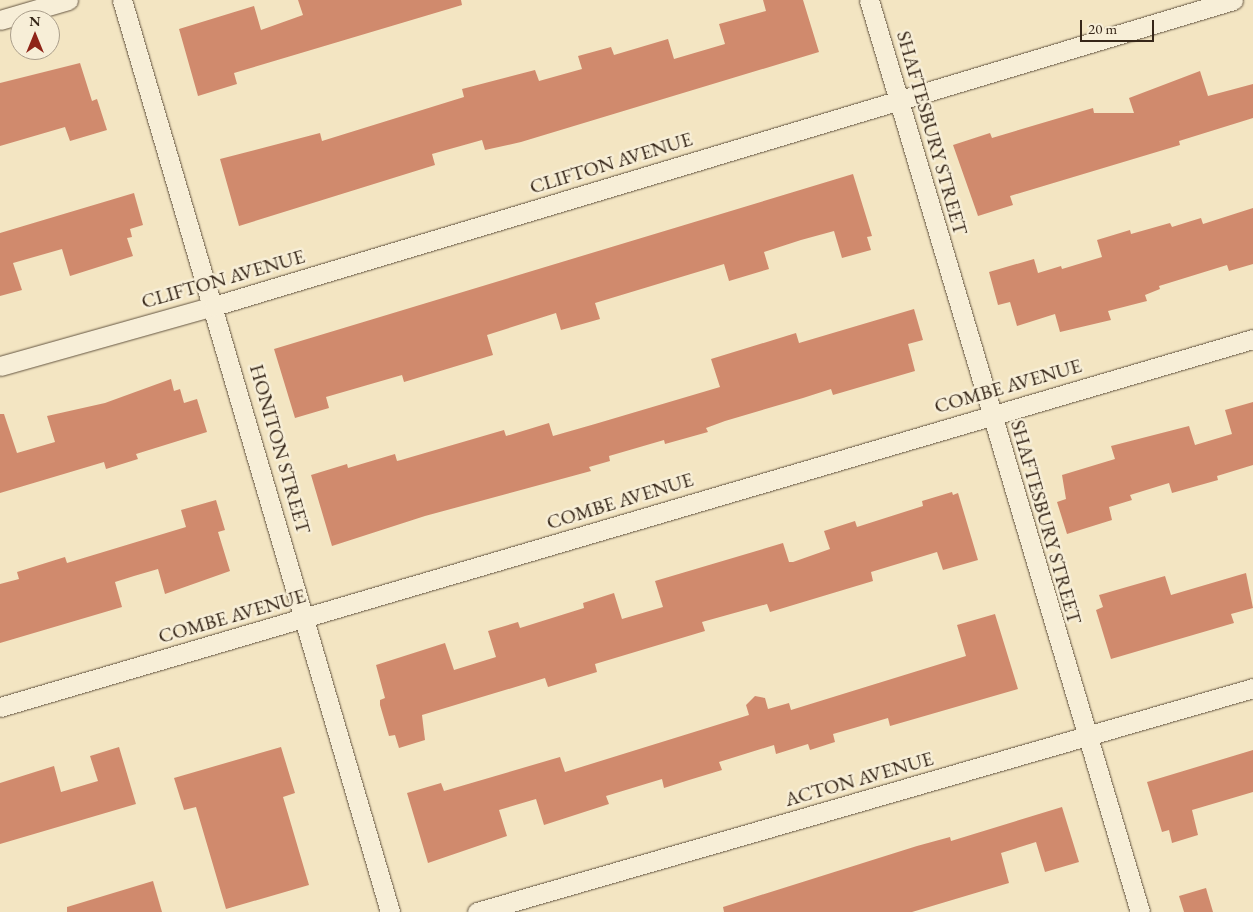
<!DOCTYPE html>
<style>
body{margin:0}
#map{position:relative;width:1253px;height:912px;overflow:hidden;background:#f3e5c2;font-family:"EB Garamond",serif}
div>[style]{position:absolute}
.building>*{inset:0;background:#d08a6d}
.roads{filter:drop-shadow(0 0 1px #655642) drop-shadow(0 0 1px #655642)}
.minor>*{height:19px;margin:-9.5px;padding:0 9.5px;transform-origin:9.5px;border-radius:9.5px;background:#f7eed7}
span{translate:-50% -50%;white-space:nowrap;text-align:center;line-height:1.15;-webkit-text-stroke:5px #f7eed7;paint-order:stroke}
.street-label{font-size:20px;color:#362618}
.north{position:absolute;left:10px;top:10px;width:50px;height:50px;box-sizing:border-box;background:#f7eed7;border:1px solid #aa9e8b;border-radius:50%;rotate:0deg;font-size:14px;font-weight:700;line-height:20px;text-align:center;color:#362618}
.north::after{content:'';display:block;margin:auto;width:18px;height:22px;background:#8f2418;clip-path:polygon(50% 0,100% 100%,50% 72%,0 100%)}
.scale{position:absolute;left:1080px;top:20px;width:74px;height:22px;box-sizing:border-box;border:2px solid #362618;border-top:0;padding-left:6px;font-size:15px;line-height:18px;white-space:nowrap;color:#362618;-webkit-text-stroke:4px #f7eed7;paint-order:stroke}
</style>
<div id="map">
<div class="building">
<i style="clip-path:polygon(298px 0,461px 0,462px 5px,234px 73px,237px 84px,198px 96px,179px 29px,254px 6px,261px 30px,303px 15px)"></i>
<i style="clip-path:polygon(763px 0,803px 0,819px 52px,521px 142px,485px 150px,482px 140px,432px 154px,435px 165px,239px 226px,220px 159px,320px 133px,322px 141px,464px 97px,462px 89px,535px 70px,539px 81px,582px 69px,578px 56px,611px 47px,614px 55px,668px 39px,674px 59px,725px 44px,719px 24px,766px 11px)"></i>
<i style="clip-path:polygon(80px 63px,92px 101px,97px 99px,107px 130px,70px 141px,65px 127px,0 146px,0 83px)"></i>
<i style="clip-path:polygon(1200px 71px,1208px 96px,1253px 84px,1253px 118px,1179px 141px,1180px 145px,1010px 196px,1013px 205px,978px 216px,953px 145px,990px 133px,992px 138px,1093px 108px,1094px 113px,1134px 113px,1129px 98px)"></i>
<i style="clip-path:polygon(853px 174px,872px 236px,867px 237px,871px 250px,842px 258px,834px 231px,801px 240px,764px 252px,769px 269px,729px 281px,724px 264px,595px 303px,600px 319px,561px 330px,556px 313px,487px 335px,493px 355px,404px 382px,402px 375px,326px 397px,329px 408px,295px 418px,274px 349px)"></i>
<i style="clip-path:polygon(134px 193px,143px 225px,130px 229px,132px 237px,127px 238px,133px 256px,70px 276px,62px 249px,13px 263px,22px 290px,0 296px,0 233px)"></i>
<i style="clip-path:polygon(1253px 208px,1253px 264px,1229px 271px,1227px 265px,1159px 286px,1160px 289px,1145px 295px,1147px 301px,1108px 311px,1111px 320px,1060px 332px,1055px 314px,1017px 326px,1010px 302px,998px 305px,989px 272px,1034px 259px,1038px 273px,1061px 266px,1062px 269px,1102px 257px,1097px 240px,1130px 230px,1131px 234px,1170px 223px,1172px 227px,1201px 218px,1203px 224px)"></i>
<i style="clip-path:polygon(914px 309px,923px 340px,908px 344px,915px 371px,833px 395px,831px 389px,803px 398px,725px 421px,706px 428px,708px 432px,665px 444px,664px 440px,609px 456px,610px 461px,589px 467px,591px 471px,425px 516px,332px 546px,311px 475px,347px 464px,348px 468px,395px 454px,397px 461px,401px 460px,504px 430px,506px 436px,549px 423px,553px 436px,595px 424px,720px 387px,711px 359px,796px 333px,799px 343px)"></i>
<i style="clip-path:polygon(171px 379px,174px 391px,180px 389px,184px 403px,197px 399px,207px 432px,136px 454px,138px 459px,106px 469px,104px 462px,0 493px,0 414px,4px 414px,17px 453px,55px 442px,47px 416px,105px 403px)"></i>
<i style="clip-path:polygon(1253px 402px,1253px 465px,1217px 476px,1218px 480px,1172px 493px,1169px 483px,1130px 495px,1132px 500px,1109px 507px,1112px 520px,1067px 534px,1057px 502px,1066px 499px,1062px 475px,1115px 459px,1111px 446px,1189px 426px,1195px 445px,1232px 434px,1225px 410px)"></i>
<i style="clip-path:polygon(952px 492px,953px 495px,958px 493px,978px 560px,943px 570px,937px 552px,871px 572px,873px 581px,770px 612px,767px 604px,702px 622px,705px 631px,595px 664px,597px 672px,548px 687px,545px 678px,422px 715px,425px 740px,399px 748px,395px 735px,389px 736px,380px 705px,380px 700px,385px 698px,376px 665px,445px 643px,454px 670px,496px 657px,488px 631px,518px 622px,520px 628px,584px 608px,583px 603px,614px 593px,622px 619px,663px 607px,655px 581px,783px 543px,789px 562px,793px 562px,830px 549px,824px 531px,855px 521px,857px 527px,923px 506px,922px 501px)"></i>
<i style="clip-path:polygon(216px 500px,225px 530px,218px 532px,230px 571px,165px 594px,158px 569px,134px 576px,115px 582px,122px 607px,0 643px,0 584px,19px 579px,17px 572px,65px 557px,67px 563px,186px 527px,181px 510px)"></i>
<i style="clip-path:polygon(1246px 573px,1253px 608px,1231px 614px,1234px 623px,1111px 659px,1096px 610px,1103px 607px,1099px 595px,1165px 576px,1171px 595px)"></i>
<i style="clip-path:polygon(995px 614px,1018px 689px,890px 726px,888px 718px,854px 728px,833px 734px,835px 742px,810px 750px,808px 744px,776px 754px,774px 745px,719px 762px,722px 770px,689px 780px,664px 788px,662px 779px,606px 796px,609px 804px,544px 825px,536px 799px,499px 810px,507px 836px,428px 863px,407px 793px,441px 783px,444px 791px,560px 757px,565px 772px,749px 715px,746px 705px,755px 696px,765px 698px,768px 709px,789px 703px,791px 710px,966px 656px,957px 625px)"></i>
<i style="clip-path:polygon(119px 747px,136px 804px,0 844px,0 783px,54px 766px,61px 792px,98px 781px,90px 756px)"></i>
<i style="clip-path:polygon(281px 747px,295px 793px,283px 797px,309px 885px,226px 909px,196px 807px,184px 810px,174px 778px)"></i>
<i style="clip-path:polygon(1253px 750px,1253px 792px,1192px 810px,1198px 835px,1172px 843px,1169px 830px,1162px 832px,1147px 782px)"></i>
<i style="clip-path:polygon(1062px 807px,1079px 862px,1045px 872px,1036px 842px,1001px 853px,1009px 883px,912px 912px,724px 912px,723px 907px,917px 846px,950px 837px,951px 841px)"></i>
<i style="clip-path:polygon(153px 881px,162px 912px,67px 912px,67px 907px)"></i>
<i style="clip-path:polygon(1206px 888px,1213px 912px,1184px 912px,1179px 896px)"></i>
</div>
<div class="roads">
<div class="minor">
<i style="left:122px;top:0;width:951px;rotate:73.62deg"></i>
<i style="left:869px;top:0;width:951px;rotate:73.45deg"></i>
<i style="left:0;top:20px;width:71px;rotate:-16.4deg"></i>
<i style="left:0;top:366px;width:222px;rotate:-15.7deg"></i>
<i style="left:214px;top:306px;width:1064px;rotate:-16.71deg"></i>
<i style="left:0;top:707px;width:1306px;rotate:-16.37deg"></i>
<i style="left:477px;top:912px;width:808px;rotate:-16.1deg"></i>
</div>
</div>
<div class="street-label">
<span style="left:932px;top:133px;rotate:74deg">SHAFTESBURY STREET</span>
<span style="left:611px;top:163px;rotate:-17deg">CLIFTON AVENUE</span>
<span style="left:223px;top:279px;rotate:-16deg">CLIFTON AVENUE</span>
<span style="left:1008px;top:386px;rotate:-16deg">COMBE AVENUE</span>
<span style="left:280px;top:449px;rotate:74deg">HONITON STREET</span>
<span style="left:620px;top:501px;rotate:-17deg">COMBE AVENUE</span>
<span style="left:1046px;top:522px;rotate:74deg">SHAFTESBURY STREET</span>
<span style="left:232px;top:616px;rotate:-16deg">COMBE AVENUE</span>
<span style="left:859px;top:779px;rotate:-16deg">ACTON AVENUE</span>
</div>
<div class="north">N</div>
<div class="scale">20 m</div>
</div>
